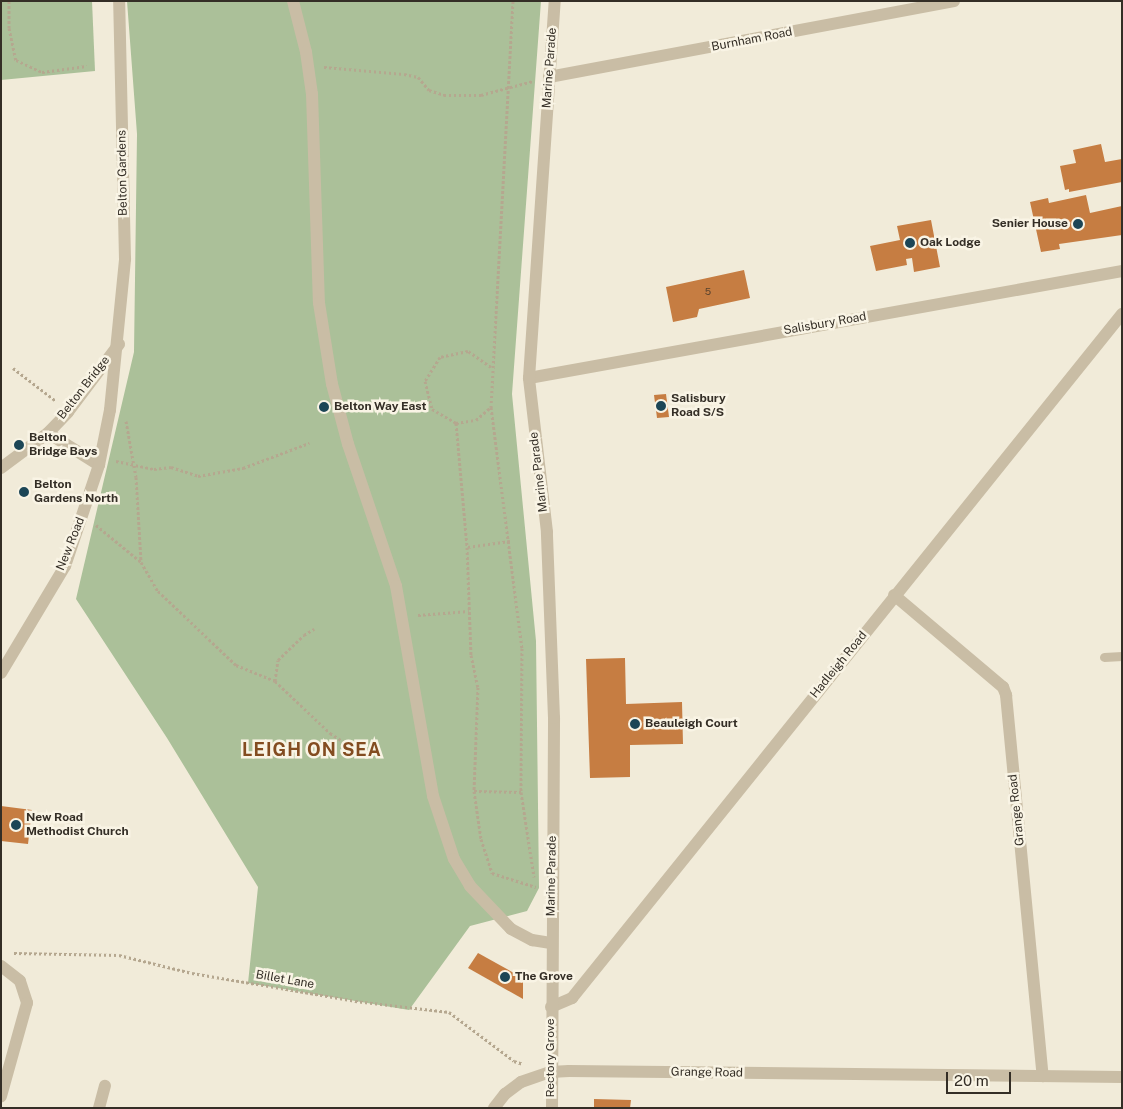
<!DOCTYPE html>
<style>
body{margin:0}
#map{position:relative;width:1123px;height:1109px;overflow:hidden;background:#f1ebd9;font-family:"Public Sans",sans-serif}
div>[style]{position:absolute}
.green>*{inset:0;background:#abc099}
.building>*{inset:0;background:#c67d42}
.path>*{height:3px;margin-top:-1.5px;transform-origin:0;background:repeating-linear-gradient(90deg,#b5a78f 0 2.5px,transparent 0 5px)}
.service>*{height:9px;margin:-4.5px;padding:0 4.5px;transform-origin:4.5px;border-radius:4.5px;background:#c9bda5}
.minor>*{height:12px;margin:-6px;padding:0 6px;transform-origin:6px;border-radius:6px;background:#c9bda5}
.tertiary>*{height:12px;margin:-6px;padding:0 6px;transform-origin:6px;border-radius:6px;background:#c9bda5}
.dots>*{width:14px;height:14px;translate:-50% -50%;box-sizing:border-box;border:2px solid #f9f4e5;border-radius:50%}
span{translate:-50% -50%;white-space:nowrap;text-align:center;line-height:1.15;-webkit-text-stroke:5px #f9f4e5;paint-order:stroke}
.number-label{font-size:10px;color:#58422d}
.number-label span{-webkit-text-stroke-width:0}
.street-label{font-size:12px;color:#342e26}
.poi-label{font-size:12px;color:#342e26;font-weight:700}
.right{translate:-100% -50%;text-align:right}
.left{translate:0 -50%;text-align:left}
.district-label{font-size:18px;color:#834c20;font-weight:700;letter-spacing:1px}
.frame{position:absolute;inset:0;border:2px solid #342e26;pointer-events:none}
.scale{position:absolute;left:946px;top:1072px;width:65px;height:22px;box-sizing:border-box;border:2px solid #342e26;border-top:0;padding-left:6px;font-size:15px;line-height:18px;white-space:nowrap;color:#342e26;-webkit-text-stroke:4px #f9f4e5;paint-order:stroke}
</style>
<div id="map">
<div class="green">
<i style="clip-path:polygon(1px 1px,92px 1px,95px 71px,1px 80px)"></i>
<i style="clip-path:polygon(127px 1px,541px 1px,512px 394px,536px 641px,539px 888px,527px 911px,470px 926px,409px 1010px,248px 983px,258px 887px,167px 738px,76px 599px,134px 352px,137px 134px)"></i>
</div>
<div class="building">
<i style="clip-path:polygon(1101px 144px,1105px 162px,1122px 159px,1122px 182px,1069px 192px,1069px 189px,1065px 190px,1060px 166px,1076px 163px,1073px 150px)"></i>
<i style="clip-path:polygon(1086px 195px,1090px 213px,1122px 206px,1122px 235px,1059px 244px,1060px 249px,1041px 252px,1030px 202px,1048px 198px,1049px 203px)"></i>
<i style="clip-path:polygon(931px 220px,940px 267px,914px 272px,912px 258px,906px 259px,907px 265px,876px 271px,870px 246px,900px 240px,897px 226px)"></i>
<i style="clip-path:polygon(744px 270px,750px 298px,699px 309px,697px 317px,673px 322px,666px 287px)"></i>
<i style="clip-path:polygon(666px 394px,669px 417px,657px 418px,654px 395px)"></i>
<i style="clip-path:polygon(625px 658px,626px 704px,682px 702px,683px 744px,630px 745px,630px 777px,590px 778px,586px 659px)"></i>
<i style="clip-path:polygon(1px 806px,32px 810px,28px 844px,1px 841px)"></i>
<i style="clip-path:polygon(478px 953px,523px 978px,523px 999px,468px 968px)"></i>
<i style="clip-path:polygon(594px 1099px,631px 1100px,630px 1108px,594px 1108px)"></i>
</div>
<div class="path">
<i style="left:9px;top:1px;width:27px;rotate:90deg"></i>
<i style="left:9px;top:28px;width:33px;rotate:78deg"></i>
<i style="left:16px;top:60px;width:29px;rotate:25deg"></i>
<i style="left:42px;top:72px;width:45px;rotate:-7.6deg"></i>
<i style="left:513px;top:1px;width:407px;rotate:93.1deg"></i>
<i style="left:491px;top:407px;width:243px;rotate:82.7deg"></i>
<i style="left:522px;top:648px;width:144px;rotate:90.4deg"></i>
<i style="left:521px;top:792px;width:86px;rotate:81.3deg"></i>
<i style="left:324px;top:67px;width:80px;rotate:5deg"></i>
<i style="left:404px;top:74px;width:14px;rotate:12deg"></i>
<i style="left:418px;top:77px;width:17px;rotate:50deg"></i>
<i style="left:429px;top:90px;width:16px;rotate:18deg"></i>
<i style="left:444px;top:95px;width:37px"></i>
<i style="left:481px;top:95px;width:54px;rotate:-15.1deg"></i>
<i style="left:491px;top:367px;width:28px;rotate:-145deg"></i>
<i style="left:468px;top:351px;width:29px;rotate:168deg"></i>
<i style="left:440px;top:357px;width:28px;rotate:122deg"></i>
<i style="left:425px;top:381px;width:29px;rotate:76deg"></i>
<i style="left:432px;top:409px;width:28px;rotate:30deg"></i>
<i style="left:456px;top:423px;width:20px;rotate:-9deg"></i>
<i style="left:476px;top:420px;width:20px;rotate:-41deg"></i>
<i style="left:13px;top:368px;width:54px;rotate:37.5deg"></i>
<i style="left:126px;top:421px;width:57px;rotate:79.9deg"></i>
<i style="left:136px;top:477px;width:84px;rotate:86.6deg"></i>
<i style="left:456px;top:423px;width:124px;rotate:84.9deg"></i>
<i style="left:116px;top:461px;width:39px;rotate:12deg"></i>
<i style="left:154px;top:469px;width:17px;rotate:-7deg"></i>
<i style="left:171px;top:467px;width:28px;rotate:18deg"></i>
<i style="left:198px;top:476px;width:46px;rotate:-10.1deg"></i>
<i style="left:243px;top:468px;width:71px;rotate:-20.7deg"></i>
<i style="left:96px;top:525px;width:58px;rotate:39.4deg"></i>
<i style="left:141px;top:562px;width:34px;rotate:60deg"></i>
<i style="left:158px;top:591px;width:108px;rotate:43.5deg"></i>
<i style="left:236px;top:665px;width:42px;rotate:22.3deg"></i>
<i style="left:275px;top:681px;width:76px;rotate:43.4deg"></i>
<i style="left:330px;top:733px;width:33px;rotate:33deg"></i>
<i style="left:358px;top:751px;width:19px;rotate:6deg"></i>
<i style="left:510px;top:541px;width:43px;rotate:172.1deg"></i>
<i style="left:467px;top:547px;width:108px;rotate:87.9deg"></i>
<i style="left:471px;top:655px;width:33px;rotate:78deg"></i>
<i style="left:478px;top:687px;width:104px;rotate:92.2deg"></i>
<i style="left:474px;top:791px;width:49px;rotate:81.7deg"></i>
<i style="left:481px;top:839px;width:36px;rotate:72deg"></i>
<i style="left:492px;top:873px;width:46px;rotate:17.7deg"></i>
<i style="left:418px;top:615px;width:51px;rotate:-4.5deg"></i>
<i style="left:275px;top:681px;width:21px;rotate:-82deg"></i>
<i style="left:278px;top:660px;width:36px;rotate:-44deg"></i>
<i style="left:304px;top:635px;width:12px;rotate:-31deg"></i>
<i style="left:474px;top:791px;width:47px;rotate:1.2deg"></i>
<i style="left:14px;top:953px;width:105px;rotate:1.1deg"></i>
<i style="left:119px;top:955px;width:75px;rotate:13.9deg"></i>
<i style="left:192px;top:973px;width:165px;rotate:9.7deg"></i>
<i style="left:355px;top:1001px;width:95px;rotate:6.7deg"></i>
<i style="left:449px;top:1012px;width:81px;rotate:37deg"></i>
<i style="left:514px;top:1061px;width:9px;rotate:18deg"></i>
</div>
<div class="service">
<i style="left:1104px;top:657px;width:18px;rotate:-3deg"></i>
</div>
<div class="minor">
<i style="left:549px;top:77px;width:412px;rotate:-10.6deg"></i>
<i style="left:529px;top:378px;width:603px;rotate:-10.23deg"></i>
<i style="left:48px;top:433px;width:60px;rotate:32.1deg"></i>
<i style="left:1px;top:468px;width:59px;rotate:-36.7deg"></i>
<i style="left:48px;top:433px;width:29px;rotate:-46deg"></i>
<i style="left:68px;top:412px;width:85px;rotate:-53.1deg"></i>
<i style="left:894px;top:595px;width:143px;rotate:40.2deg"></i>
<i style="left:1003px;top:687px;width:9px;rotate:69deg"></i>
<i style="left:1006px;top:695px;width:383px;rotate:84.5deg"></i>
<i style="left:1px;top:966px;width:24px;rotate:38deg"></i>
<i style="left:20px;top:981px;width:23px;rotate:72deg"></i>
<i style="left:27px;top:1003px;width:97px;rotate:105.6deg"></i>
<i style="left:99px;top:1108px;width:23px;rotate:-75deg"></i>
<i style="left:494px;top:1108px;width:18px;rotate:-52deg"></i>
<i style="left:505px;top:1094px;width:20px;rotate:-37deg"></i>
<i style="left:521px;top:1082px;width:31px;rotate:-19deg"></i>
<i style="left:550px;top:1072px;width:19px;rotate:-3deg"></i>
<i style="left:569px;top:1071px;width:553px;rotate:0.62deg"></i>
</div>
<div class="tertiary">
<i style="left:293px;top:1px;width:53px;rotate:75.7deg"></i>
<i style="left:306px;top:52px;width:42px;rotate:81.9deg"></i>
<i style="left:312px;top:94px;width:209px;rotate:88.1deg"></i>
<i style="left:319px;top:303px;width:82px;rotate:80.9deg"></i>
<i style="left:332px;top:384px;width:62px;rotate:75.1deg"></i>
<i style="left:348px;top:444px;width:150px;rotate:71.3deg"></i>
<i style="left:396px;top:586px;width:213px;rotate:80deg"></i>
<i style="left:433px;top:796px;width:66px;rotate:71.6deg"></i>
<i style="left:454px;top:859px;width:31px;rotate:59deg"></i>
<i style="left:470px;top:886px;width:59px;rotate:46.4deg"></i>
<i style="left:511px;top:929px;width:24px;rotate:28deg"></i>
<i style="left:532px;top:940px;width:19px;rotate:9deg"></i>
<i style="left:1px;top:673px;width:125px;rotate:-59.1deg"></i>
<i style="left:65px;top:566px;width:107px;rotate:-71.4deg"></i>
<i style="left:99px;top:465px;width:56px;rotate:-78.7deg"></i>
<i style="left:110px;top:410px;width:152px;rotate:-84.3deg"></i>
<i style="left:125px;top:259px;width:258px;rotate:-91.3deg"></i>
<i style="left:551px;top:1007px;width:23px;rotate:-23deg"></i>
<i style="left:572px;top:998px;width:878px;rotate:-51.2deg"></i>
<i style="left:552px;top:1108px;width:390px;rotate:-89.7deg"></i>
<i style="left:554px;top:718px;width:186px;rotate:-92.2deg"></i>
<i style="left:547px;top:532px;width:155px;rotate:-96.7deg"></i>
<i style="left:529px;top:378px;width:378px;rotate:-86.1deg"></i>
</div>
<div class="dots">
<i style="left:1078px;top:224px;background:#1c4656"></i>
<i style="left:910px;top:243px;background:#1c4656"></i>
<i style="left:661px;top:406px;background:#1c4656"></i>
<i style="left:324px;top:407px;background:#1c4656"></i>
<i style="left:19px;top:445px;background:#1c4656"></i>
<i style="left:24px;top:492px;background:#1c4656"></i>
<i style="left:635px;top:724px;background:#1c4656"></i>
<i style="left:16px;top:825px;background:#1c4656"></i>
<i style="left:505px;top:977px;background:#1c4656"></i>
</div>
<div class="number-label">
<span style="left:708px;top:292px">5</span>
</div>
<div class="street-label">
<span style="left:752px;top:40px;rotate:-11deg">Burnham Road</span>
<span style="left:550px;top:68px;rotate:-86deg">Marine Parade</span>
<span style="left:123px;top:173px;rotate:-91deg">Belton Gardens</span>
<span style="left:825px;top:324px;rotate:-10deg">Salisbury Road</span>
<span style="left:84px;top:388px;rotate:-52deg">Belton Bridge</span>
<span style="left:539px;top:472px;rotate:-97deg">Marine Parade</span>
<span style="left:71px;top:544px;rotate:-68deg">New Road</span>
<span style="left:839px;top:665px;rotate:-51deg">Hadleigh Road</span>
<span style="left:1017px;top:810px;rotate:-96deg">Grange Road</span>
<span style="left:552px;top:876px;rotate:-89deg">Marine Parade</span>
<span style="left:285px;top:980px;rotate:10deg">Billet Lane</span>
<span style="left:551px;top:1058px;rotate:-90deg">Rectory Grove</span>
<span style="left:707px;top:1073px;rotate:1deg">Grange Road</span>
</div>
<div class="poi-label">
<span class="right" style="left:1068px;top:224px">Senier House</span>
<span class="left" style="left:920px;top:243px">Oak Lodge</span>
<span class="left" style="left:671px;top:406px">Salisbury<br>Road S/S</span>
<span class="left" style="left:334px;top:407px">Belton Way East</span>
<span class="left" style="left:29px;top:445px">Belton<br>Bridge Bays</span>
<span class="left" style="left:34px;top:492px">Belton<br>Gardens North</span>
<span class="left" style="left:645px;top:724px">Beauleigh Court</span>
<span class="left" style="left:26px;top:825px">New Road<br>Methodist Church</span>
<span class="left" style="left:515px;top:977px">The Grove</span>
</div>
<div class="district-label">
<span style="left:312px;top:750px">LEIGH ON SEA</span>
</div>
<div class="frame"></div>
<div class="scale">20 m</div>
</div>
